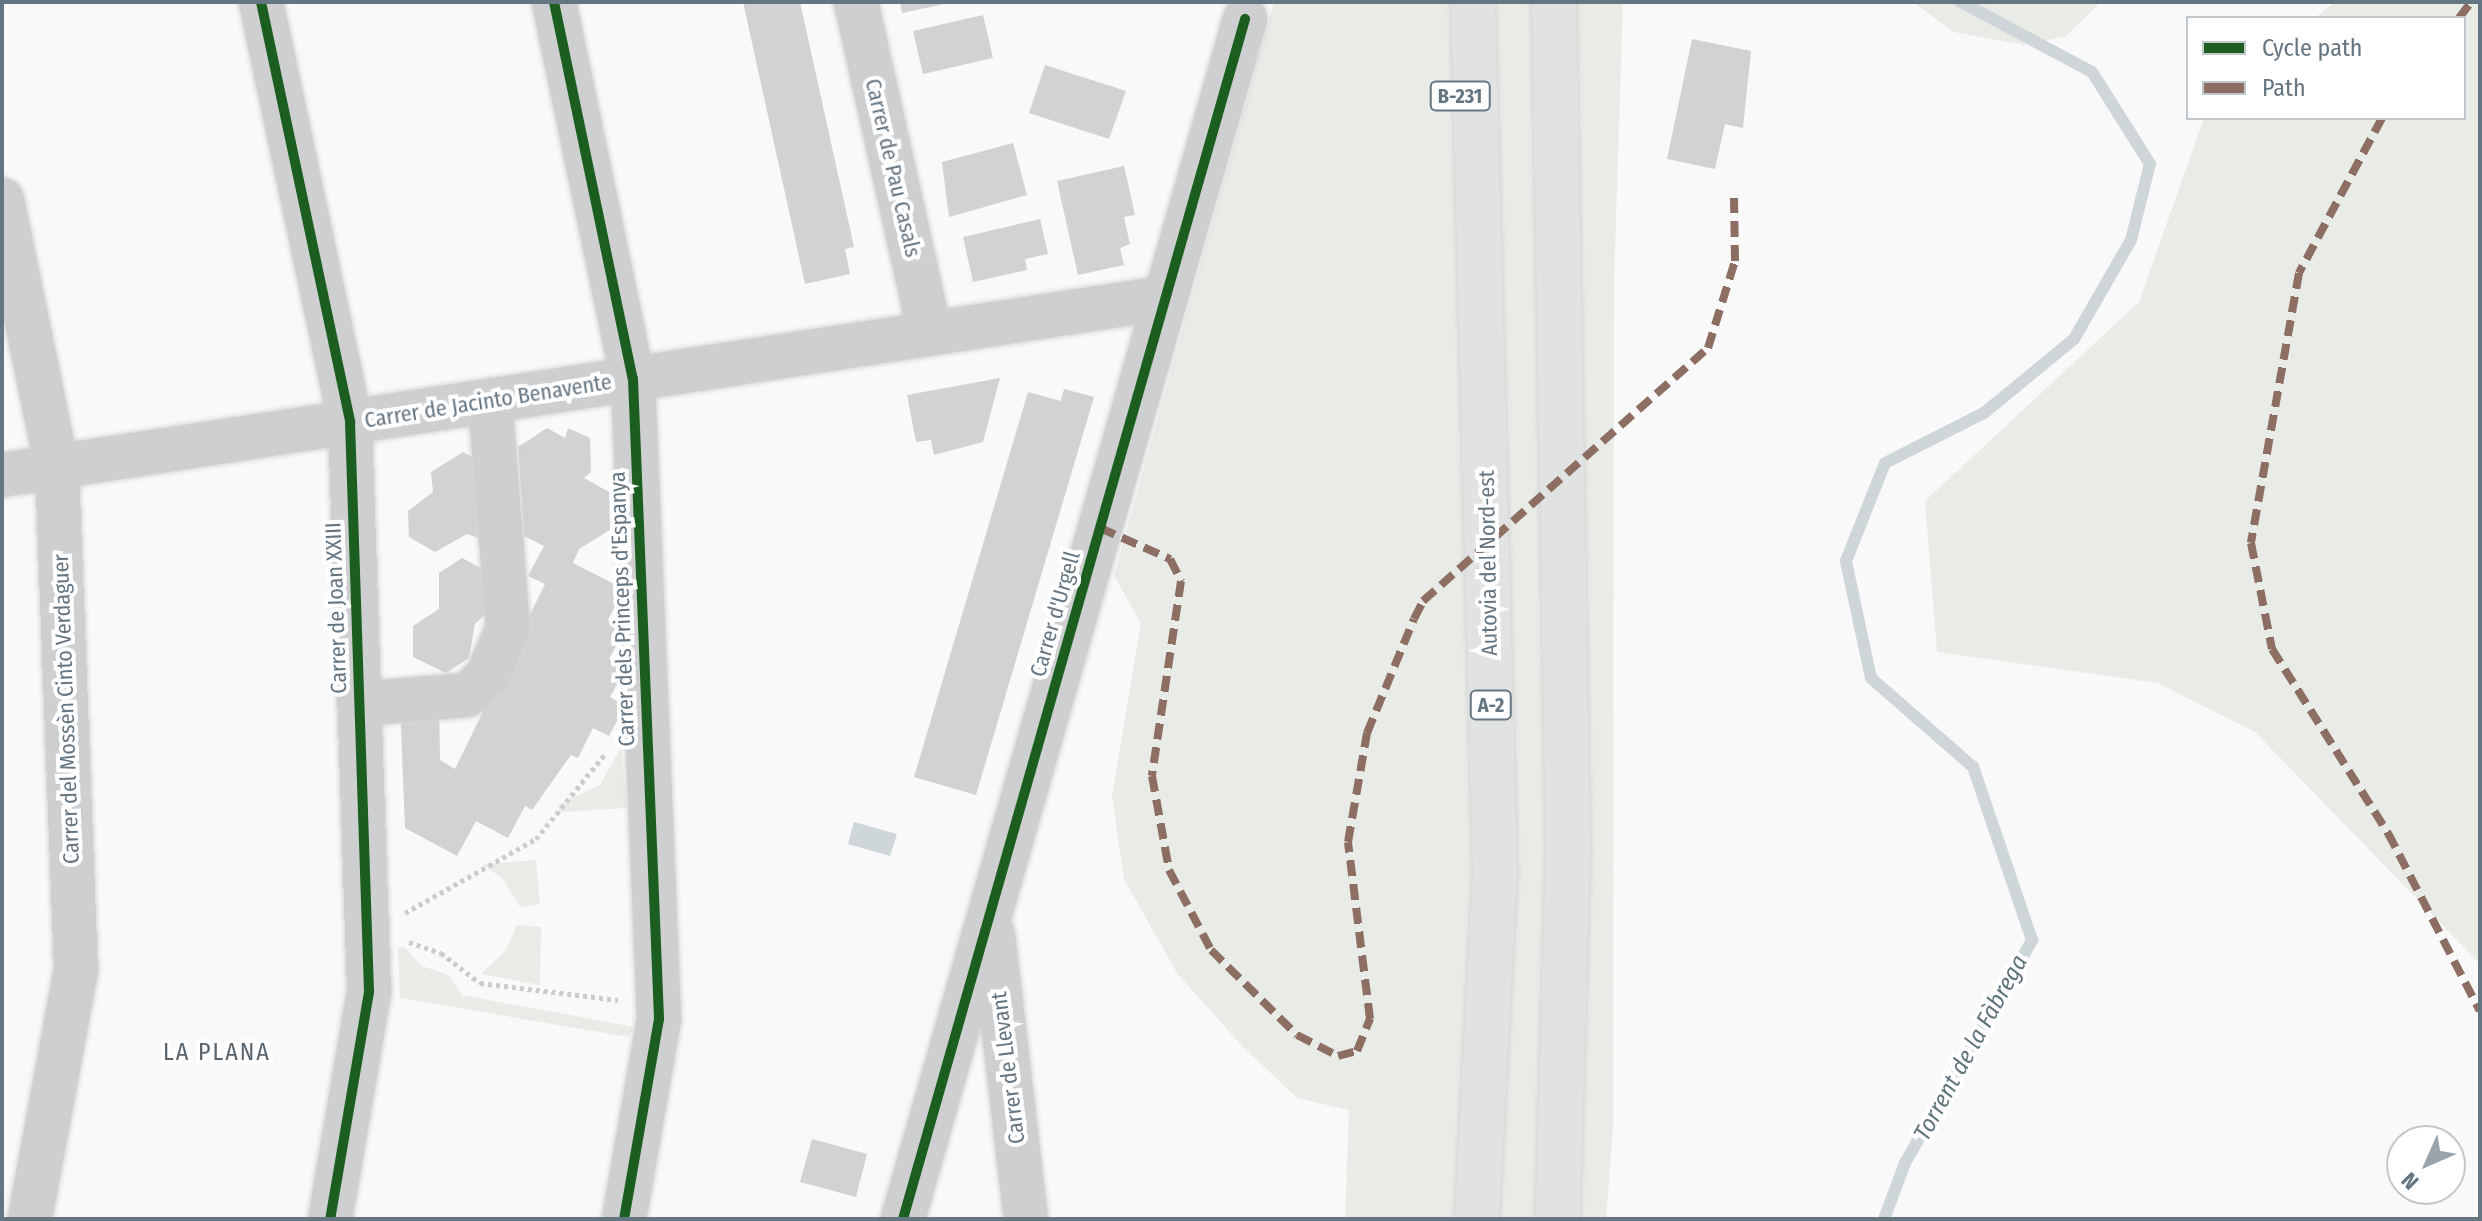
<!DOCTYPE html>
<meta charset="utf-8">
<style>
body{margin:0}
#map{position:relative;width:2482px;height:1221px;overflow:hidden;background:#f9f9f9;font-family:"Fira Sans Condensed",sans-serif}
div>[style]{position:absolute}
.green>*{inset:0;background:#e8ebe6}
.water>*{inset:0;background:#ced6d9}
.stream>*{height:12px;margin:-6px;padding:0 6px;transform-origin:6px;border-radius:6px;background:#ced6d9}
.building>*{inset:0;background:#d0d2d3}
.path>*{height:5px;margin-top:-2.5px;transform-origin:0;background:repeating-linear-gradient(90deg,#cbcccd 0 4px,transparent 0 8px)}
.roads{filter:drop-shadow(0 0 2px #d5d6d6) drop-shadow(0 0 2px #d5d6d6)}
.minor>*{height:44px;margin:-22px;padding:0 22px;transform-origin:22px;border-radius:22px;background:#cecfd0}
.highway>*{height:44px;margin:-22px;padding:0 22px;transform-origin:22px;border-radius:22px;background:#e1e2e2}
.quiet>*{height:8px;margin-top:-4px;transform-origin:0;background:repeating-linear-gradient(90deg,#8d6e63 0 16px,transparent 0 24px)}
.cycleway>*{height:10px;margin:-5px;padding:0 5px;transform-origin:5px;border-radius:5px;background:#1b5e20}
span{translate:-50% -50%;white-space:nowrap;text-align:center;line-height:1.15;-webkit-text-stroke:8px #fff;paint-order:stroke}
.shield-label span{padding:2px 6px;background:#fff;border:2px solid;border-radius:6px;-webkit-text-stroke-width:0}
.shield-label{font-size:20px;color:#657683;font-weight:700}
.street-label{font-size:22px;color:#657683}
.water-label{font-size:24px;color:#60757c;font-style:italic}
.neighbourhood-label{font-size:24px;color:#57646e;letter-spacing:2px}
.frame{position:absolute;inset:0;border:4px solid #657683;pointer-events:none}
.legend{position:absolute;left:2186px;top:16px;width:280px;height:104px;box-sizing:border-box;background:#fff;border:2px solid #c1c8cd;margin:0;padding:10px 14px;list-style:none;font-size:24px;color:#657683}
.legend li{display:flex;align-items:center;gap:16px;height:40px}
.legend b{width:40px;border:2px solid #c1c8cd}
.north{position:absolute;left:2386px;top:1125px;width:80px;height:80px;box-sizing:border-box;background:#fff;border:2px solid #c1c8cd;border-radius:50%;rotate:225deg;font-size:22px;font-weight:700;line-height:32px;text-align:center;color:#657683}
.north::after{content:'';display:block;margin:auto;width:28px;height:36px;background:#99a4ac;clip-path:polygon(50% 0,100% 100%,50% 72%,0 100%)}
</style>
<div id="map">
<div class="green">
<i style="clip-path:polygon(1274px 2px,1623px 2px,1614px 283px,1613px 1127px,1606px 1219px,1345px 1219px,1349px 1110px,1297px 1098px,1242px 1046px,1177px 973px,1124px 879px,1112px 796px,1141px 623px,1114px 576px)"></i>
<i style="clip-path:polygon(1913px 2px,2098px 2px,2098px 5px,2066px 36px,2024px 45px,1954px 32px)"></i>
<i style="clip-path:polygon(2335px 2px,2480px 2px,2480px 964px,2255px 732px,2158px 683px,1937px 652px,1925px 501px,2139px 302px,2204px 118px,2464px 118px,2464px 18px,2315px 18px)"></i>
<i style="clip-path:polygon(621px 747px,627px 808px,559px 812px,558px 805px,600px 785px)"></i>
<i style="clip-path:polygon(536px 860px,540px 904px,520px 907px,503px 879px,482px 864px)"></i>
<i style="clip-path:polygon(517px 925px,541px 927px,540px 985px,481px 974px,506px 950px)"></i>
<i style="clip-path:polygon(404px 947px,422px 966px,449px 975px,462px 995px,634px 1027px,629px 1037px,400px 998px,398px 949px)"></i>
</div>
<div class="water">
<i style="clip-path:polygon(854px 822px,897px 834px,890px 856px,848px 844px)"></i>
</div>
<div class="stream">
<i style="left:1884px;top:1219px;width:60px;rotate:-69.4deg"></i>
<i style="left:1905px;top:1163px;width:257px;rotate:-60.3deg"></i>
<i style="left:2032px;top:940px;width:183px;rotate:-108.8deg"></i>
<i style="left:1973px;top:767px;width:135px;rotate:-138.9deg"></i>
<i style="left:1871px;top:678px;width:120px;rotate:-102.1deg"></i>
<i style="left:1846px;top:561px;width:105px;rotate:-68.3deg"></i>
<i style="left:1885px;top:463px;width:111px;rotate:-26.8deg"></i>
<i style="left:1984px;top:413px;width:117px;rotate:-39.4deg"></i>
<i style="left:2074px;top:339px;width:114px;rotate:-60.1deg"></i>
<i style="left:2131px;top:240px;width:78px;rotate:-76deg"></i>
<i style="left:2150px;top:164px;width:109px;rotate:-122.2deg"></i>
<i style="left:2092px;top:72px;width:149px;rotate:-151.9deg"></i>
</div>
<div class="building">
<i style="clip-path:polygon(743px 2px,800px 2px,854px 247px,845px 249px,850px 274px,805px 284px)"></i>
<i style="clip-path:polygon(900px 2px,949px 2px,949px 3px,902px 13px)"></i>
<i style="clip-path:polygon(983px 15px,993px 58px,923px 74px,913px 31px)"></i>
<i style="clip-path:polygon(1692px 39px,1751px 51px,1743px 128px,1725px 124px,1715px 169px,1667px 159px)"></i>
<i style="clip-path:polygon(1045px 65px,1126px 91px,1109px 139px,1029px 113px)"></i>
<i style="clip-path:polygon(1013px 143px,1027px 195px,949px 217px,942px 162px)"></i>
<i style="clip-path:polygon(1124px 166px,1135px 215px,1124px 217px,1130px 244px,1120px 248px,1124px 265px,1078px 275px,1057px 181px)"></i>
<i style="clip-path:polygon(1040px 219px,1048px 254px,1025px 259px,1027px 270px,973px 282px,963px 237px)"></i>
<i style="clip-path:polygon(1000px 378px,983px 442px,934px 455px,931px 440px,916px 442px,907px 395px)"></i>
<i style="clip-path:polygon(1064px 389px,1094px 397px,976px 795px,914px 777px,1028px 392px,1061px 401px)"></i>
<i style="clip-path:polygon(547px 428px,565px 438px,568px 428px,590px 438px,591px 472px,584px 478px,609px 492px,610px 530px,579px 549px,573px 563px,624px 589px,608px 620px,625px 629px,609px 659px,627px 667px,610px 697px,625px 706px,609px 736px,593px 728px,578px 758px,571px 755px,532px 810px,525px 806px,508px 838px,476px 821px,457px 856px,405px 828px,400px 704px,439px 702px,440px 760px,455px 769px,545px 584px,528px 576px,544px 546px,524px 536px,518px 447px)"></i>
<i style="clip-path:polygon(463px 452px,489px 465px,494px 544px,467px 534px,435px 552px,409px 537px,408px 511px,433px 492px,431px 472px)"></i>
<i style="clip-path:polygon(462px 558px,496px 576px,498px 602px,475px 624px,469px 658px,446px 673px,413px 657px,413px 626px,439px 609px,439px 573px)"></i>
<i style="clip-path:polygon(812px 1139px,867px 1154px,856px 1197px,800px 1182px)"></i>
</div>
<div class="path">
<i style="left:405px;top:913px;width:150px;rotate:-29.5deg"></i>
<i style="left:536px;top:839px;width:111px;rotate:-50.9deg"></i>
<i style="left:409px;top:942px;width:34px;rotate:19deg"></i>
<i style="left:441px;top:953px;width:49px;rotate:37.6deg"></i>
<i style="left:480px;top:983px;width:139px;rotate:7deg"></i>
</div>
<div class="roads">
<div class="minor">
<i style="left:261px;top:2px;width:429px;rotate:78deg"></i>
<i style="left:350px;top:422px;width:570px;rotate:88.09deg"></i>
<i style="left:369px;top:992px;width:230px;rotate:99.7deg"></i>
<i style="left:554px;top:2px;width:385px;rotate:78.2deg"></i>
<i style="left:633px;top:379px;width:641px;rotate:87.67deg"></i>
<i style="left:659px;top:1019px;width:203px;rotate:99.9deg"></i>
<i style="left:856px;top:2px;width:339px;rotate:77.4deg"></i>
<i style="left:2px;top:200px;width:273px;rotate:78.4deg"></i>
<i style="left:57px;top:467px;width:503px;rotate:87.84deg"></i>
<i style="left:76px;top:970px;width:253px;rotate:100.5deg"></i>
<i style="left:2px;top:475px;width:1175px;rotate:-8.66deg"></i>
<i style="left:359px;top:704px;width:108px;rotate:-4.8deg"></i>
<i style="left:467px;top:695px;width:27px;rotate:-42deg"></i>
<i style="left:487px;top:677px;width:53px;rotate:-66.8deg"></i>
<i style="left:508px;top:628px;width:228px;rotate:-94.5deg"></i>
<i style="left:993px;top:935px;width:286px;rotate:83.4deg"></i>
<i style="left:903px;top:1219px;width:1248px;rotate:-74.09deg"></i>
</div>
<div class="highway">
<i style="left:1473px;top:2px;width:871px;rotate:88.55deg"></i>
<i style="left:1495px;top:873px;width:346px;rotate:93deg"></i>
<i style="left:1554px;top:2px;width:848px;rotate:89.05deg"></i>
<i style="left:1568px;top:850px;width:369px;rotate:91.6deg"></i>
</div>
</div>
<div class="quiet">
<i style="left:2459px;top:18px;width:20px;rotate:-53deg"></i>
<i style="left:2382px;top:118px;width:176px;rotate:118.2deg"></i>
<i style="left:2299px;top:273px;width:274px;rotate:100.1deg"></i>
<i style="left:2251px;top:543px;width:108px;rotate:78.8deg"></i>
<i style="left:2272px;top:649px;width:218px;rotate:57.8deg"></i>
<i style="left:2388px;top:833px;width:200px;rotate:62.7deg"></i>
<i style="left:1100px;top:528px;width:77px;rotate:23.9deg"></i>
<i style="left:1170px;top:559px;width:25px;rotate:63deg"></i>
<i style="left:1181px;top:581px;width:197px;rotate:98.5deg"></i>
<i style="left:1152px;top:776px;width:96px;rotate:79.7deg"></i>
<i style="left:1169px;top:870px;width:90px;rotate:62.3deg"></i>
<i style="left:1211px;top:950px;width:121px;rotate:44.7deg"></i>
<i style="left:1297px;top:1035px;width:46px;rotate:27.1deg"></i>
<i style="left:1338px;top:1056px;width:20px;rotate:-15deg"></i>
<i style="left:1357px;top:1051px;width:35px;rotate:-68deg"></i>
<i style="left:1370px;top:1019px;width:178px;rotate:-97.1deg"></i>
<i style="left:1348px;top:842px;width:111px;rotate:-80.1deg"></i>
<i style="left:1367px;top:733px;width:123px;rotate:-67.6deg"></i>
<i style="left:1414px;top:619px;width:20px;rotate:-63deg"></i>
<i style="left:1423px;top:601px;width:381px;rotate:-41.6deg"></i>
<i style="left:1708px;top:348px;width:91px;rotate:-72.8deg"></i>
<i style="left:1735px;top:261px;width:63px;rotate:-90.9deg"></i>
</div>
<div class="cycleway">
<i style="left:261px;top:2px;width:429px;rotate:78deg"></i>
<i style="left:350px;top:422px;width:570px;rotate:88.09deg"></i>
<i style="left:369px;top:992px;width:230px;rotate:99.7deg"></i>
<i style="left:554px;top:2px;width:385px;rotate:78.2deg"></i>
<i style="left:633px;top:379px;width:641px;rotate:87.67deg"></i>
<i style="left:659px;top:1019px;width:203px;rotate:99.9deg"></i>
<i style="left:903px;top:1219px;width:1248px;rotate:-74.09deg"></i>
</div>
<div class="shield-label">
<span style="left:1460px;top:96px">B-231</span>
<span style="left:1491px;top:705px">A-2</span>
</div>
<div class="street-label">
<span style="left:893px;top:168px;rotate:77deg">Carrer de Pau Casals</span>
<span style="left:488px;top:401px;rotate:-9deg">Carrer de Jacinto Benavente</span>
<span style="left:1488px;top:563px;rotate:-91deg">Autovia del Nord-est</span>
<span style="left:336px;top:608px;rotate:-92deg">Carrer de Joan XXIII</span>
<span style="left:622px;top:609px;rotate:-92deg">Carrer dels Princeps d'Espanya</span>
<span style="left:1055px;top:614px;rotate:-74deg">Carrer d'Urgell</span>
<span style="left:66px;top:709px;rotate:-92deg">Carrer del Mossèn Cinto Verdaguer</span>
<span style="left:1008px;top:1068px;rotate:-97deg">Carrer de Llevant</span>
</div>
<div class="water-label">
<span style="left:1971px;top:1048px;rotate:-61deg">Torrent de la Fàbrega</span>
</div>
<div class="neighbourhood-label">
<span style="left:217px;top:1053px">LA PLANA</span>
</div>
<div class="frame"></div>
<ul class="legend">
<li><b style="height:10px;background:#1b5e20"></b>Cycle path</li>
<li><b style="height:10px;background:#8d6e63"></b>Path</li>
</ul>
<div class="north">N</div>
</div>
